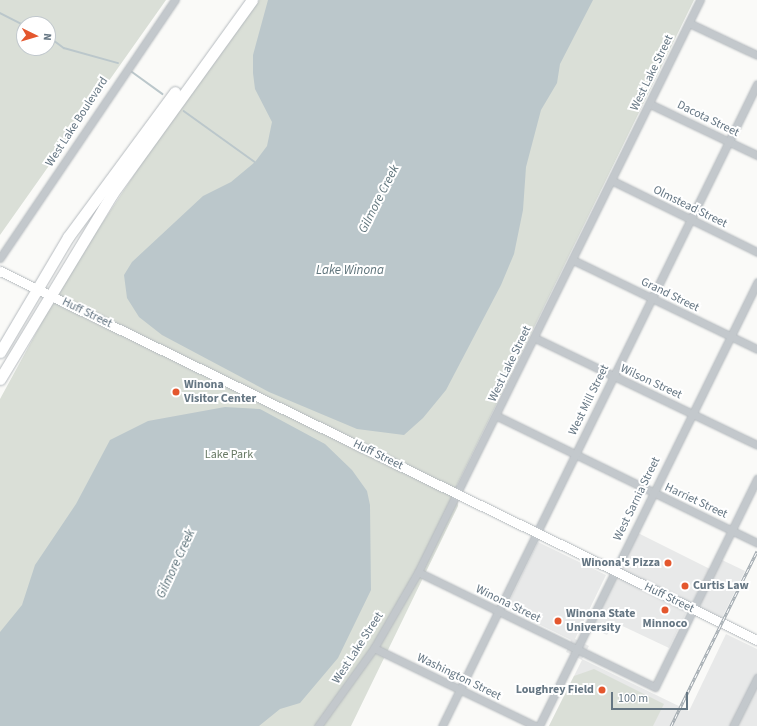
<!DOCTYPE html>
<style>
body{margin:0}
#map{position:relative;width:757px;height:726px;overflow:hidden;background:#fafaf8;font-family:"Source Sans 3",sans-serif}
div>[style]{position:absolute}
.built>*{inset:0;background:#e8e9e9}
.green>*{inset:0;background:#dadfd7}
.water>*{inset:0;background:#bbc7cb}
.stream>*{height:1.5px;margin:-0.75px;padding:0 0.75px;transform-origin:0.75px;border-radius:0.75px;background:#bbc7cb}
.roads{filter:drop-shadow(0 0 1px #b5babe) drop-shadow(0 0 1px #b5babe)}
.minor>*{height:7px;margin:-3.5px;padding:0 3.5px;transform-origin:3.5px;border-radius:3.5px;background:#c3c8cc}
.major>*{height:9px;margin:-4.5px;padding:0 4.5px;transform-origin:4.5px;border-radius:4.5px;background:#fff}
.highway>*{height:11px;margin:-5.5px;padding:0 5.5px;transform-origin:5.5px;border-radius:5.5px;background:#fff}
.rail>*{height:3px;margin-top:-1.5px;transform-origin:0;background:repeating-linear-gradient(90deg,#fff 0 4.5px,#a2aab0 0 9px);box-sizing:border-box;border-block:1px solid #a2aab0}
.dots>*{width:11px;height:11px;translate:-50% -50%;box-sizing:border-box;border:2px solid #fff;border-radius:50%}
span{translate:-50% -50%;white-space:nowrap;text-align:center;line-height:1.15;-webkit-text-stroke:4px #fff;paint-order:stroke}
.street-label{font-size:12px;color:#657683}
.poi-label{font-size:12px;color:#657683;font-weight:700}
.left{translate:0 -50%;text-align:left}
.right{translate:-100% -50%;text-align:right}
.park-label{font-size:12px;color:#687a64}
.water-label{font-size:13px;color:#60757c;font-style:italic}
.north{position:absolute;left:16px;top:16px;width:40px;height:40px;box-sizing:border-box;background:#fff;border:1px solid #c1c8cd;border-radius:50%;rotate:95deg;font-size:11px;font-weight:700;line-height:16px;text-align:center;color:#657683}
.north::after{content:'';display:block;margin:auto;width:14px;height:18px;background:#e4572e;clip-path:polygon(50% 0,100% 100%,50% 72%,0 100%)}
.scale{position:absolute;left:611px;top:692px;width:77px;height:18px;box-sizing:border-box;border:2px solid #657683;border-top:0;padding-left:5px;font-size:12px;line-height:14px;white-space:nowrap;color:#657683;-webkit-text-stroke:3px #fff;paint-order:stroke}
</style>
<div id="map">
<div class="built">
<i style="clip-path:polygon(638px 533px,710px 569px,692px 604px,620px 569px)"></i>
<i style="clip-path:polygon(538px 542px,606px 575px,575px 639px,589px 646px,582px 659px,689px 711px,726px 634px,757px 649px,757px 726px,549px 726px,582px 660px,566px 652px,571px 640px,506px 608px)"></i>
<i style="clip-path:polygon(720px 559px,745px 571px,722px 618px,698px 606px)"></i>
<i style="clip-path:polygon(615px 576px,687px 611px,669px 648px,614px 622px,607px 635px,590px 627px)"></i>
</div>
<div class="green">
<i style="clip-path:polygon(evenodd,0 0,166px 0,0 235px,0 0,24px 24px,48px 24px,48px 48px,24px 48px,24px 24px)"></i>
<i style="clip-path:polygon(259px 0,694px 0,457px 485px,458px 506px,351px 726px,0 726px,0 399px,66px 278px,151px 149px)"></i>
<i style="clip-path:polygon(594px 669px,664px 704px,653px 726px,549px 726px,574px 676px)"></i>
</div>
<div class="water">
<i style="clip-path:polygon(268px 0,593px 0,560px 64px,557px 83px,541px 110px,526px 167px,523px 210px,514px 254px,501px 285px,446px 390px,423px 418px,404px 435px,357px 429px,269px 392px,162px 335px,139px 317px,127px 298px,124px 275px,132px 262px,203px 196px,231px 182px,255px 162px,267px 146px,272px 122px,255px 89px,253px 73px,253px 55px)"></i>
<i style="clip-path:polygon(225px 407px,260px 409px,325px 444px,352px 470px,367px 491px,370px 505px,371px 590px,338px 658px,300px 703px,280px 709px,259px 726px,0 726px,0 632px,22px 605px,35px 565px,76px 504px,110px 440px,148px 421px)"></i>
</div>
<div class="stream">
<i style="left:0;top:13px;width:27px;rotate:27deg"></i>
<i style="left:48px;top:36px;width:20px;rotate:37deg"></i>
<i style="left:64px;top:48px;width:56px;rotate:15.5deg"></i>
<i style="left:131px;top:71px;width:39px;rotate:36deg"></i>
<i style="left:184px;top:111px;width:87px;rotate:35.7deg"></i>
</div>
<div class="roads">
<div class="minor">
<i style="left:689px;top:23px;width:75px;rotate:25.2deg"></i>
<i style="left:650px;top:104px;width:119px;rotate:25.5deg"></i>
<i style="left:613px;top:181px;width:161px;rotate:26.2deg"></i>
<i style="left:0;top:258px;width:312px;rotate:-55.9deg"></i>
<i style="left:573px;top:260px;width:204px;rotate:25.8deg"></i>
<i style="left:535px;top:338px;width:246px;rotate:25.7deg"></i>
<i style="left:497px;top:416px;width:289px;rotate:26deg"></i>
<i style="left:418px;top:572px;width:263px;rotate:25.9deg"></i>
<i style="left:655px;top:687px;width:232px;rotate:-63.9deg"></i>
<i style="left:374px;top:648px;width:179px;rotate:25.8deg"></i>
<i style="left:318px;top:726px;width:96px;rotate:-54.3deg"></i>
<i style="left:374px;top:648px;width:88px;rotate:-59.9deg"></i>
<i style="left:418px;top:572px;width:638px;rotate:-63.76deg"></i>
<i style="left:442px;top:726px;width:715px;rotate:-63.86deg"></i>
<i style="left:539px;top:726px;width:495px;rotate:-63.8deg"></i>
<i style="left:733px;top:726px;width:54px;rotate:-63.4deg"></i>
</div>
<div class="major">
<i style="left:0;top:271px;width:842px;rotate:25.99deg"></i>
</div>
<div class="highway">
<i style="left:0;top:352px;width:134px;rotate:-59.4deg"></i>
<i style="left:68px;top:237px;width:180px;rotate:-53.6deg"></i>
<i style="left:0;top:379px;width:216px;rotate:-58.8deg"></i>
<i style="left:112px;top:194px;width:239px;rotate:-54.2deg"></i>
</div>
</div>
<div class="rail">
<i style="left:671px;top:726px;width:195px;rotate:-63.8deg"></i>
</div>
<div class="dots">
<i style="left:176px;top:392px;background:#e4572e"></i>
<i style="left:668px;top:563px;background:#e4572e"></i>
<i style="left:685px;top:586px;background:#e4572e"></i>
<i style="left:665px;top:610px;background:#e4572e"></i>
<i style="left:558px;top:621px;background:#e4572e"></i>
<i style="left:602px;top:690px;background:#e4572e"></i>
</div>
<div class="street-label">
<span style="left:652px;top:73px;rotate:-64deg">West Lake Street</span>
<span style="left:708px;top:119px;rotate:26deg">Dacota Street</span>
<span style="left:77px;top:122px;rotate:-57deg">West Lake Boulevard</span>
<span style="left:690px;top:207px;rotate:26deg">Olmstead Street</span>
<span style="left:670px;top:295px;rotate:26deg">Grand Street</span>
<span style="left:87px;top:313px;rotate:26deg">Huff Street</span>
<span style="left:510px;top:364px;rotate:-64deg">West Lake Street</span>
<span style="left:651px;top:382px;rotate:25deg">Wilson Street</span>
<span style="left:589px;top:400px;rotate:-64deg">West Mill Street</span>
<span style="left:378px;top:455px;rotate:26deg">Huff Street</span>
<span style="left:637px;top:499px;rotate:-64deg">West Sarnia Street</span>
<span style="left:696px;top:501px;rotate:25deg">Harriet Street</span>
<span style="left:669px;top:598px;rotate:26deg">Huff Street</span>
<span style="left:508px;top:604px;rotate:26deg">Winona Street</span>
<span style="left:358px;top:648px;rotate:-57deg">West Lake Street</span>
<span style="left:459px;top:677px;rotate:26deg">Washington Street</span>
</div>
<div class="poi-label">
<span class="left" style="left:184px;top:392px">Winona<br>Visitor Center</span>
<span class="right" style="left:660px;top:563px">Winona's Pizza</span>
<span class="left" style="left:693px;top:586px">Curtis Law</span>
<span class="left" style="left:566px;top:621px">Winona State<br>University</span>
<span style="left:665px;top:624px">Minnoco</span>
<span class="right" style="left:594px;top:690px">Loughrey Field</span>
</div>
<div class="park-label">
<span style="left:229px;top:455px">Lake Park</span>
</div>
<div class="water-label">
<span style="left:379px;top:199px;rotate:-63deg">Gilmore Creek</span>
<span style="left:350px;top:270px">Lake Winona</span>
<span style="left:176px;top:564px;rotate:-65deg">Gilmore Creek</span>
</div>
<div class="north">N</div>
<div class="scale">100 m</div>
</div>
